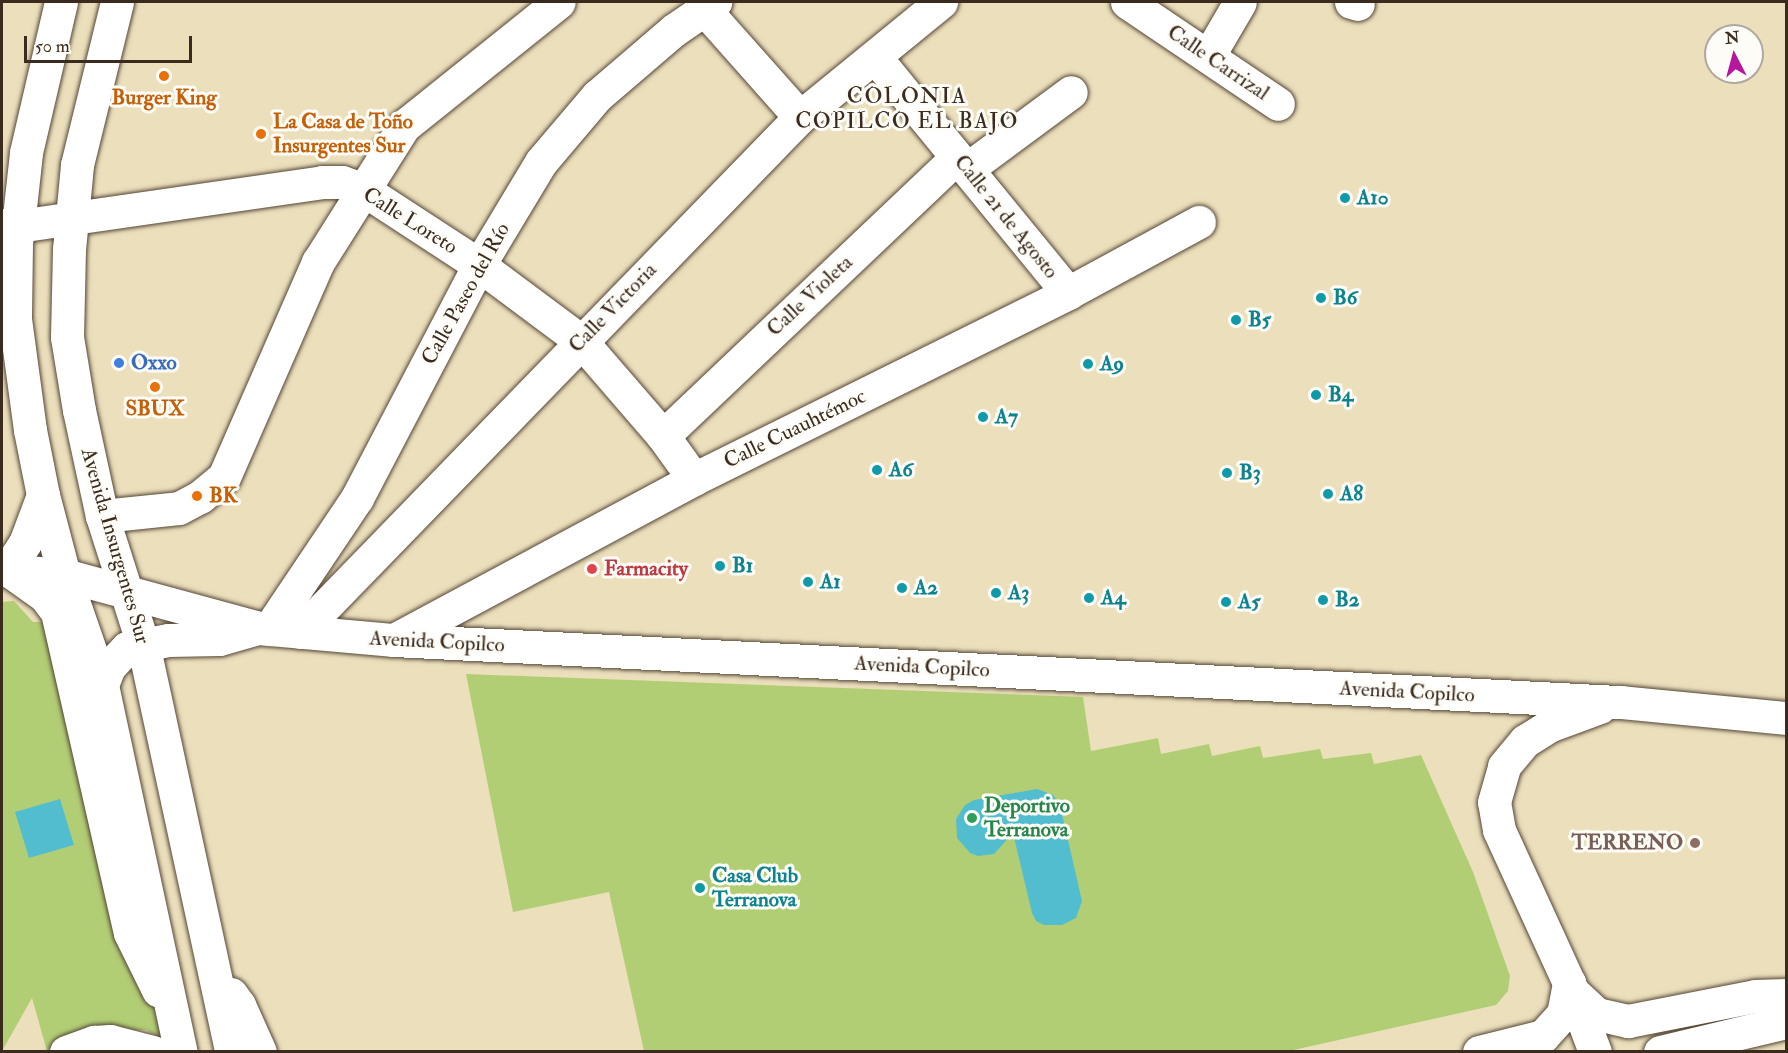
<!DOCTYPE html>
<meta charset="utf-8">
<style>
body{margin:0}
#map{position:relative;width:1788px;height:1053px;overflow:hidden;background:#ebdfbc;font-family:"IM FELL Double Pica",serif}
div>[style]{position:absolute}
.green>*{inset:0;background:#b2ce75}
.water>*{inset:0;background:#53bdd0}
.roads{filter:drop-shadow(0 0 2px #554536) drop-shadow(0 0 2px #554536)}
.minor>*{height:33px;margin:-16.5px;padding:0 16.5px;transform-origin:16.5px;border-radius:16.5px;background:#fff}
.major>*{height:33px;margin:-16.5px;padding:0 16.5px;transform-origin:16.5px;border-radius:16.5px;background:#fff}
.dots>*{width:16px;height:16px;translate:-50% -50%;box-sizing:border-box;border:3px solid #fdfcf7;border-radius:50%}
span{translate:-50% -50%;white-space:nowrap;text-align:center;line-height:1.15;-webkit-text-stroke:6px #fdfcf7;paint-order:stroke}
.street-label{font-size:21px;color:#3b2a1e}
.food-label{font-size:21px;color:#c56008;font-weight:700}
.left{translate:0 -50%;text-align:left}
.culture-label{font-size:21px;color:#0d838f;font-weight:700}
.shop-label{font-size:21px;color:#366cbe;font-weight:700}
.health-label{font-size:21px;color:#be3a42;font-weight:700}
.leisure-label{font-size:21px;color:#27864d;font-weight:700}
.education-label{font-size:21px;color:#785e54;font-weight:700}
.right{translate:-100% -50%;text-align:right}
.neighbourhood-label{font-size:22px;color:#3b2a1e;letter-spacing:1.5px}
.frame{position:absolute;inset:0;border:3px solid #3b2a1e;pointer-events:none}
.north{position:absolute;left:1704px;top:24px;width:60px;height:60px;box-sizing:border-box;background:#fdfcf7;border:2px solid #afa8a0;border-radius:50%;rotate:354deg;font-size:16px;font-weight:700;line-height:24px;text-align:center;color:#3b2a1e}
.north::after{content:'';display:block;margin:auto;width:21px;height:27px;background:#b5179e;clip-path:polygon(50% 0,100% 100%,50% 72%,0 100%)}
.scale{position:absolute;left:24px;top:36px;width:168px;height:27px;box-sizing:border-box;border:3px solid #3b2a1e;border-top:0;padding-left:8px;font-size:18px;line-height:21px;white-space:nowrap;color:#3b2a1e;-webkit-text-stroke:4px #fdfcf7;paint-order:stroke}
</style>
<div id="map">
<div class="green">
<i style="clip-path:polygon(14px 601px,33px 622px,47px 622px,119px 949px,162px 1020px,164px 1039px,146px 1030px,98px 1030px,55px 1051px,47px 1051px,32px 998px,2px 1051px,2px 602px)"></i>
<i style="clip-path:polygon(466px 674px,1083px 697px,1091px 751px,1158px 738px,1161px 754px,1209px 744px,1212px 756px,1260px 746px,1263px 758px,1320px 749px,1323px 759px,1371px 753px,1374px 764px,1421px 755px,1473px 872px,1510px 976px,1508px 991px,1496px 1005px,1289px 1051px,644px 1051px,609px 892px,513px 912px)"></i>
</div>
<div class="water">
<i style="clip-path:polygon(1037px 789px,1053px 795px,1060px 805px,1082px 901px,1076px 918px,1062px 925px,1044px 925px,1036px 921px,1032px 913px,1013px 833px,994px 854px,978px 856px,970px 853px,957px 838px,956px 819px,965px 805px,974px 800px)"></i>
<i style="clip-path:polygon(60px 799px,74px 845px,29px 858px,15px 812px)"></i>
</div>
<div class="roads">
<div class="minor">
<i style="left:1127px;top:2px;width:182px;rotate:34deg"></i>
<i style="left:1351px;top:2px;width:7px;rotate:16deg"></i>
<i style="left:704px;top:9px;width:144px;rotate:48.4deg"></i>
<i style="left:1209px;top:55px;width:61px;rotate:-59.7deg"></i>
<i style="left:875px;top:57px;width:305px;rotate:50.7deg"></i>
<i style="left:967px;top:169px;width:129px;rotate:-36.5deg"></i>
<i style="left:2px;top:225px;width:16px;rotate:4deg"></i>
<i style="left:18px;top:226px;width:307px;rotate:-8.2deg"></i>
<i style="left:322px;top:182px;width:20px"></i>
<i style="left:342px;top:182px;width:23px;rotate:20deg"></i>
<i style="left:364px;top:190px;width:137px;rotate:33.1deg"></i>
<i style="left:479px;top:265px;width:127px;rotate:36.7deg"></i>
<i style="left:581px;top:341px;width:125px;rotate:49.2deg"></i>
<i style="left:663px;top:436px;width:53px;rotate:54.2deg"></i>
<i style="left:663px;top:436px;width:405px;rotate:-43.5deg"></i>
<i style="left:102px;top:516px;width:77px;rotate:-5.9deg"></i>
<i style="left:179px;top:508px;width:24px;rotate:-28deg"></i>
<i style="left:200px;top:497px;width:31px;rotate:-40deg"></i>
<i style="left:224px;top:477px;width:235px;rotate:-66.4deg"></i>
<i style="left:318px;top:262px;width:161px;rotate:-57.7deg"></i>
<i style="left:404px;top:126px;width:198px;rotate:-38.7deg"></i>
<i style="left:269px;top:629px;width:158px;rotate:-56.1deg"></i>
<i style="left:357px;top:498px;width:263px;rotate:-62.4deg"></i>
<i style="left:479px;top:265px;width:120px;rotate:-59deg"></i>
<i style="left:541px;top:162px;width:87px;rotate:-49.7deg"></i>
<i style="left:597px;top:96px;width:101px;rotate:-40.6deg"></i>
<i style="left:674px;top:30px;width:50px;rotate:-34.3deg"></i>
<i style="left:300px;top:632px;width:718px;rotate:-45.85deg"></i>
<i style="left:800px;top:117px;width:182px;rotate:-39.2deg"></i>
<i style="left:394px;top:640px;width:340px;rotate:-28.2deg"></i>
<i style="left:694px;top:479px;width:418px;rotate:-26.4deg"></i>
<i style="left:1068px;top:293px;width:149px;rotate:-28.5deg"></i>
</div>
<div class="major">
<i style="left:61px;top:2px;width:155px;rotate:103.1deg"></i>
<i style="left:26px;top:153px;width:91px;rotate:96.3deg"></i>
<i style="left:16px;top:243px;width:76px;rotate:90.8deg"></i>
<i style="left:15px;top:319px;width:112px;rotate:82.3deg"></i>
<i style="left:30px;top:430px;width:66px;rotate:78.7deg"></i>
<i style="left:43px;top:495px;width:83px;rotate:75.3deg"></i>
<i style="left:64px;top:575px;width:116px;rotate:70.9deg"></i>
<i style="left:102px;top:685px;width:375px;rotate:77.9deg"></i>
<i style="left:117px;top:2px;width:168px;rotate:103.8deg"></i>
<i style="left:77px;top:165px;width:84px;rotate:95.4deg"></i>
<i style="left:69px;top:249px;width:88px;rotate:91.3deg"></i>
<i style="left:67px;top:337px;width:74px;rotate:80.7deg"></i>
<i style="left:79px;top:410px;width:108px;rotate:77.8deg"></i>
<i style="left:102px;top:516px;width:139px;rotate:72.3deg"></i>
<i style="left:144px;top:648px;width:413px;rotate:77.8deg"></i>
<i style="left:8px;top:569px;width:31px;rotate:-57deg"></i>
<i style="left:25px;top:543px;width:51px;rotate:-69.4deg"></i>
<i style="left:2px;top:570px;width:62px;rotate:4.6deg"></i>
<i style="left:64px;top:575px;width:202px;rotate:15.2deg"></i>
<i style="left:259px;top:628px;width:136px;rotate:5.1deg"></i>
<i style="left:394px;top:640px;width:1228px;rotate:2.9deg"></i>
<i style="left:1620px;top:702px;width:167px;rotate:5.5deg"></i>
<i style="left:10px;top:571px;width:43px;rotate:35.5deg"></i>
<i style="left:45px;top:596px;width:20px;rotate:53deg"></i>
<i style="left:57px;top:612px;width:329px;rotate:77.2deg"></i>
<i style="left:130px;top:933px;width:64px;rotate:63.8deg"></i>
<i style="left:102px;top:685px;width:19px;rotate:-69deg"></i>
<i style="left:109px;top:667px;width:26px;rotate:-47deg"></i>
<i style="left:127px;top:648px;width:42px;rotate:-11deg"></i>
<i style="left:168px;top:640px;width:51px;rotate:-1.1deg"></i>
<i style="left:219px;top:639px;width:41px;rotate:-15.8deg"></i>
<i style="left:1573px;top:992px;width:33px;rotate:43deg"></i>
<i style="left:1597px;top:1014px;width:32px;rotate:13deg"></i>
<i style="left:1628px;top:1021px;width:129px;rotate:-11.1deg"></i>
<i style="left:1755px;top:996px;width:31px;rotate:-2deg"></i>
<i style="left:231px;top:994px;width:14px;rotate:54deg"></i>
<i style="left:239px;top:1005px;width:51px;rotate:65.9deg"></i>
<i style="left:66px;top:1052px;width:30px;rotate:-20deg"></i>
<i style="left:94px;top:1042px;width:16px;rotate:-4deg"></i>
<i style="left:110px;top:1041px;width:44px;rotate:14.3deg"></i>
<i style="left:1479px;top:1052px;width:66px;rotate:-14deg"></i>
<i style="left:1543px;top:1036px;width:30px;rotate:-48deg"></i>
<i style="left:1563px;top:1014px;width:32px;rotate:-79deg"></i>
<i style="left:1595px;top:1052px;width:74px;rotate:-110.6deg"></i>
<i style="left:1569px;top:983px;width:168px;rotate:-114.6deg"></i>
<i style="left:1499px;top:830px;width:28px;rotate:-100deg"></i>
<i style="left:1494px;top:802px;width:37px;rotate:-74deg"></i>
<i style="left:1504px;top:766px;width:33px;rotate:-50deg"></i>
<i style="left:1525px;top:741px;width:31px;rotate:-32deg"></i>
<i style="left:1551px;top:725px;width:52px;rotate:-20.2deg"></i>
<i style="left:1660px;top:1052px;width:130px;rotate:-13.4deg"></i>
</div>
</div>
<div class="dots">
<i style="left:164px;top:76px;background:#e8710a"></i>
<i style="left:261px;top:134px;background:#e8710a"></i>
<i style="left:1345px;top:198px;background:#0f9aa8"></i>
<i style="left:1321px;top:298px;background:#0f9aa8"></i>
<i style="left:1236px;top:320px;background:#0f9aa8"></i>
<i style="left:119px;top:363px;background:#3f7fe0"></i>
<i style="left:1088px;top:364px;background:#0f9aa8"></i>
<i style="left:155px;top:387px;background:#e8710a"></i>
<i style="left:1316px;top:395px;background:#0f9aa8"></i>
<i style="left:983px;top:417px;background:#0f9aa8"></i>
<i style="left:877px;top:470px;background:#0f9aa8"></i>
<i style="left:1227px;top:473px;background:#0f9aa8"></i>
<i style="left:1328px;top:494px;background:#0f9aa8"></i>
<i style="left:197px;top:496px;background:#e8710a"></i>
<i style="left:720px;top:566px;background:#0f9aa8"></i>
<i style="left:592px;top:569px;background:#e0444e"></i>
<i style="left:808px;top:582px;background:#0f9aa8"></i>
<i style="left:902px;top:588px;background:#0f9aa8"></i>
<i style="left:996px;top:593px;background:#0f9aa8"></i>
<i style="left:1089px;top:598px;background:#0f9aa8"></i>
<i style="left:1323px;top:600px;background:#0f9aa8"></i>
<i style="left:1226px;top:602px;background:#0f9aa8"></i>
<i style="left:972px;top:818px;background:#2e9e5b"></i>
<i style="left:1695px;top:843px;background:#8d6e63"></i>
<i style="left:700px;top:888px;background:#0f9aa8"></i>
</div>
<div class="street-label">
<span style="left:1218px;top:63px;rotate:34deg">Calle Carrizal</span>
<span style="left:1006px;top:217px;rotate:51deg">Calle 21 de Agosto</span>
<span style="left:410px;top:221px;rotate:32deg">Calle Loreto</span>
<span style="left:466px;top:294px;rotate:-61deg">Calle Paseo del Río</span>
<span style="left:810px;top:296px;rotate:-43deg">Calle Violeta</span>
<span style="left:613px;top:308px;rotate:-46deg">Calle Victoria</span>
<span style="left:795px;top:429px;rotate:-26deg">Calle Cuauhtémoc</span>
<span style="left:115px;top:546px;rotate:74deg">Avenida Insurgentes Sur</span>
<span style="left:437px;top:642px;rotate:3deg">Avenida Copilco</span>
<span style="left:922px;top:667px;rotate:3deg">Avenida Copilco</span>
<span style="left:1407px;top:692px;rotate:3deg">Avenida Copilco</span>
</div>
<div class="food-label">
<span style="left:164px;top:98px">Burger King</span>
<span class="left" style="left:273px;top:134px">La Casa de Toño<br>Insurgentes Sur</span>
<span style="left:155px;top:409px">SBUX</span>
<span class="left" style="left:209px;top:496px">BK</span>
</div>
<div class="culture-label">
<span class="left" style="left:1357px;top:198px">A10</span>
<span class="left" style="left:1333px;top:298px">B6</span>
<span class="left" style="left:1248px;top:320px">B5</span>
<span class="left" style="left:1100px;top:364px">A9</span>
<span class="left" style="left:1328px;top:395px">B4</span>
<span class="left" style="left:995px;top:417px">A7</span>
<span class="left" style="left:889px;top:470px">A6</span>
<span class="left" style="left:1239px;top:473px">B3</span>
<span class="left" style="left:1340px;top:494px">A8</span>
<span class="left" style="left:732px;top:566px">B1</span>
<span class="left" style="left:820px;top:582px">A1</span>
<span class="left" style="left:914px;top:588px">A2</span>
<span class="left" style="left:1008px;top:593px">A3</span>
<span class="left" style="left:1101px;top:598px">A4</span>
<span class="left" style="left:1335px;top:600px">B2</span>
<span class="left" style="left:1238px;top:602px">A5</span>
<span class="left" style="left:712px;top:888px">Casa Club<br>Terranova</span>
</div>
<div class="shop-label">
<span class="left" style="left:131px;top:363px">Oxxo</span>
</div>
<div class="health-label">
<span class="left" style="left:604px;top:569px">Farmacity</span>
</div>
<div class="leisure-label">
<span class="left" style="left:984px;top:818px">Deportivo<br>Terranova</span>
</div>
<div class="education-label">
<span class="right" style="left:1683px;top:843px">TERRENO</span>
</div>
<div class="neighbourhood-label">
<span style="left:907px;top:109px">COLONIA<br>COPILCO EL BAJO</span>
</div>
<div class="frame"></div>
<div class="north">N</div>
<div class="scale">50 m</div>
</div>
